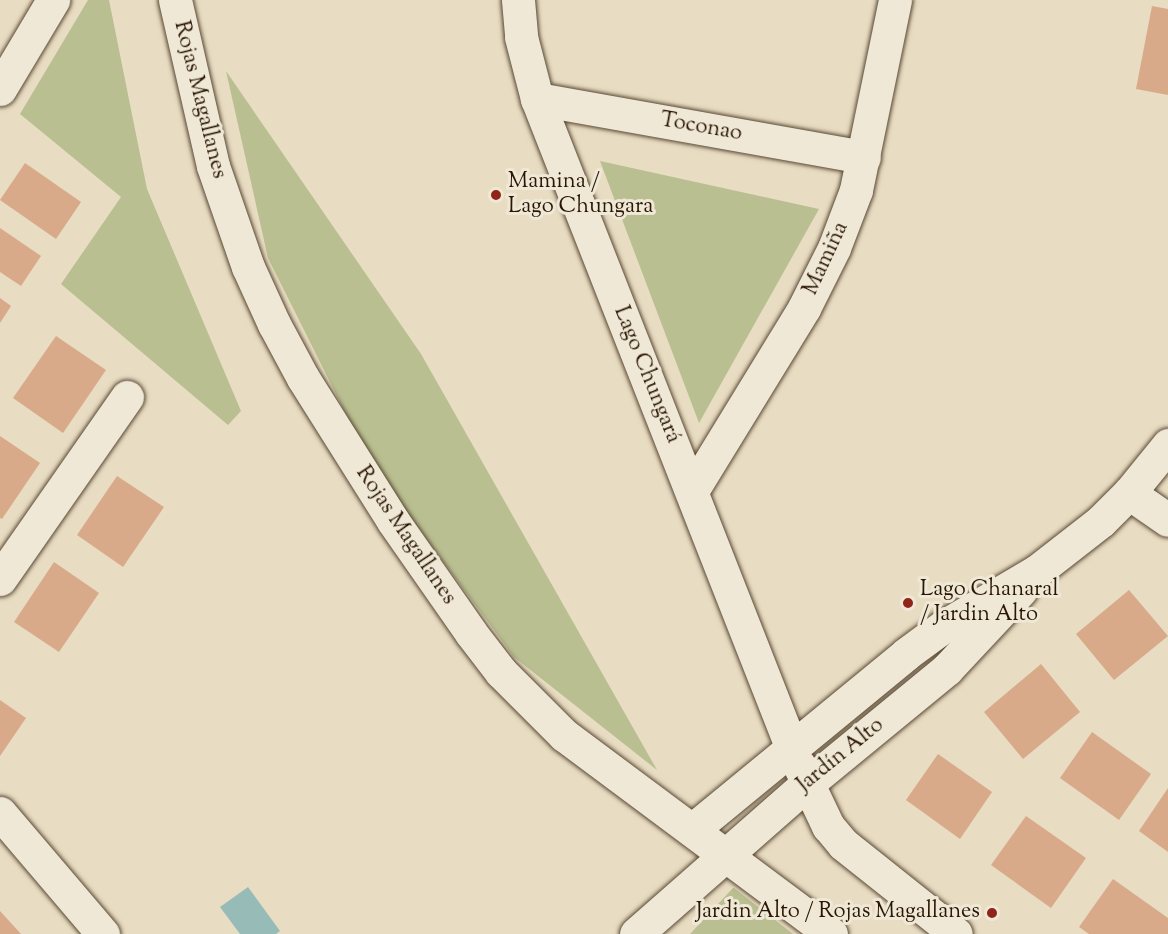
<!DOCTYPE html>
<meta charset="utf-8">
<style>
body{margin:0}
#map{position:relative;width:1168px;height:934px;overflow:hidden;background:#e8dcc2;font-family:"Sorts Mill Goudy",serif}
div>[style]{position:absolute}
.green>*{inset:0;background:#b9bf91}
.water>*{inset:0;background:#97bbb7}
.building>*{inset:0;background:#d8aa89}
.roads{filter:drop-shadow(0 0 2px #594833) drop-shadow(0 0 2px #594833)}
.minor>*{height:33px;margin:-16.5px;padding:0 16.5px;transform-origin:16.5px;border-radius:16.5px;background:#f0e8d7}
.tertiary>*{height:33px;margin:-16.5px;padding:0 16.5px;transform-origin:16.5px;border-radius:16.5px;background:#f0e8d7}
.dots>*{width:16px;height:16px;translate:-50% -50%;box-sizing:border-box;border:3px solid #f0e8d7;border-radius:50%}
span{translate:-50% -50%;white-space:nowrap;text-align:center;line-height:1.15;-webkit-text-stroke:6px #f0e8d7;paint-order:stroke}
.street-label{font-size:22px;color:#291603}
.poi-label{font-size:22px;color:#291603}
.left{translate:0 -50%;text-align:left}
.right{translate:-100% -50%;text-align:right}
</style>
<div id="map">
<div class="green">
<i style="clip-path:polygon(88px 0,109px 0,147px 189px,241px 411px,228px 425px,61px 284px,121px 197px,20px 114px)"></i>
<i style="clip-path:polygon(226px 71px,421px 354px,657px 770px,514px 657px,371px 464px,268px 258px)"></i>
<i style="clip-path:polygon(600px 161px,819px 209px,699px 423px)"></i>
<i style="clip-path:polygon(733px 888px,734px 888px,793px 934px,690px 934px)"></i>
</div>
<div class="water">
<i style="clip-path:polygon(248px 887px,280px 931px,276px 934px,240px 934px,220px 907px)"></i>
</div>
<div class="building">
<i style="clip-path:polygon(1152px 6px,1168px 9px,1168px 95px,1136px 89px)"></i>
<i style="clip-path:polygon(25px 163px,81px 202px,56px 239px,0 200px)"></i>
<i style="clip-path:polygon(0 228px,41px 256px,21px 286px,0 272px)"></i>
<i style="clip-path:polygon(0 298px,11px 306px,0 323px)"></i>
<i style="clip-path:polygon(56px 336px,106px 370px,63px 433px,13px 398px)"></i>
<i style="clip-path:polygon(0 436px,40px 463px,2px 519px,0 518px)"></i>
<i style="clip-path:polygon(117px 476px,164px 507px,123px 567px,77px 535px)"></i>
<i style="clip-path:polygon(54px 562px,99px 593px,59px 652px,14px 622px)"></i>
<i style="clip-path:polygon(1129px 590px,1168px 636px,1114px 680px,1076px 634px)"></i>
<i style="clip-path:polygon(1041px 664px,1080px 712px,1023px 759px,984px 712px)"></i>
<i style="clip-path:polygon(0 700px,26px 718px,0 756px)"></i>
<i style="clip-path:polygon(1092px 732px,1151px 774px,1119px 820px,1060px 778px)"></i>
<i style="clip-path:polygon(938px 754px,992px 792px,960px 839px,906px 800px)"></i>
<i style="clip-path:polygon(1168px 788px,1168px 852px,1139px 831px)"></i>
<i style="clip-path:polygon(1026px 816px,1086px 858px,1051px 908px,991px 865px)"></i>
<i style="clip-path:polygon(1113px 879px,1168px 918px,1168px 934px,1089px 934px,1079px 927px)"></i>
<i style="clip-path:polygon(0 911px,21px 934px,0 934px)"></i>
</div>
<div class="roads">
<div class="minor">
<i style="left:518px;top:0;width:37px;rotate:85deg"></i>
<i style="left:521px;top:37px;width:64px;rotate:75.5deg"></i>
<i style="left:537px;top:99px;width:695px;rotate:68.57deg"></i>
<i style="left:0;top:89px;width:104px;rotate:-59.2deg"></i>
<i style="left:537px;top:99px;width:332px;rotate:10.1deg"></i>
<i style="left:692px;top:491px;width:215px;rotate:-58.5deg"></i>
<i style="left:804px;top:308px;width:67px;rotate:-63.4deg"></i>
<i style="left:834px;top:248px;width:62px;rotate:-69.2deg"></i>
<i style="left:856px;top:190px;width:194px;rotate:-78.4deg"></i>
<i style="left:1129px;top:493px;width:47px;rotate:34.7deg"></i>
<i style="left:0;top:579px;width:222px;rotate:-55.1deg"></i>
<i style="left:0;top:813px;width:159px;rotate:49.6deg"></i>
</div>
<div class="tertiary">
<i style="left:175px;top:0;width:170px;rotate:77.1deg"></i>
<i style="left:213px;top:166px;width:107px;rotate:70.9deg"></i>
<i style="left:248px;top:267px;width:63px;rotate:65.5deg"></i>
<i style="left:274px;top:324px;width:61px;rotate:61.8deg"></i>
<i style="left:303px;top:378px;width:169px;rotate:57.8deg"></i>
<i style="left:393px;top:521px;width:136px;rotate:55.1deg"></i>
<i style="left:471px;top:633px;width:49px;rotate:52.4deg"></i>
<i style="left:501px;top:672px;width:89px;rotate:45deg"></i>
<i style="left:564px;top:735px;width:333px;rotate:36.7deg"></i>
<i style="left:799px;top:765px;width:68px;rotate:64.6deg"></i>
<i style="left:828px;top:826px;width:23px;rotate:50deg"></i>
<i style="left:843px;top:844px;width:144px;rotate:38.5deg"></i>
<i style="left:692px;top:830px;width:277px;rotate:-39.4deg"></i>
<i style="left:906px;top:654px;width:47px;rotate:-36.4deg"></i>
<i style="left:944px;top:626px;width:108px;rotate:-30.6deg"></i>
<i style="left:1037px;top:571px;width:81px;rotate:-38deg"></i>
<i style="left:1101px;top:521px;width:40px;rotate:-45deg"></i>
<i style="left:1129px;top:493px;width:62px;rotate:-50.9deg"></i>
<i style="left:636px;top:934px;width:227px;rotate:-41.3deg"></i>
<i style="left:807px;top:784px;width:181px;rotate:-39.4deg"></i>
<i style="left:947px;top:669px;width:108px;rotate:-46.9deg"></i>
</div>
</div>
<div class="dots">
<i style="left:496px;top:195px;background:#8f2418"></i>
<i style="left:908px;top:603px;background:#8f2418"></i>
<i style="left:992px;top:913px;background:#8f2418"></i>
</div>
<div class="street-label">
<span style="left:199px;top:100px;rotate:76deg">Rojas Magallanes</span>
<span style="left:701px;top:128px;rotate:10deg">Toconao</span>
<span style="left:827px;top:259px;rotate:-65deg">Mamiña</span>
<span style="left:646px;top:375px;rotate:68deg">Lago Chungará</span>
<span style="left:405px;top:536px;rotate:56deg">Rojas Magallanes</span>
<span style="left:841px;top:756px;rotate:-39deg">Jardín Alto</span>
</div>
<div class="poi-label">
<span class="left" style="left:508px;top:195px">Mamina /<br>Lago Chungara</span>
<span class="left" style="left:920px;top:603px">Lago Chanaral<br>/ Jardin Alto</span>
<span class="right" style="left:980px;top:913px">Jardin Alto / Rojas Magallanes</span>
</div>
</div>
